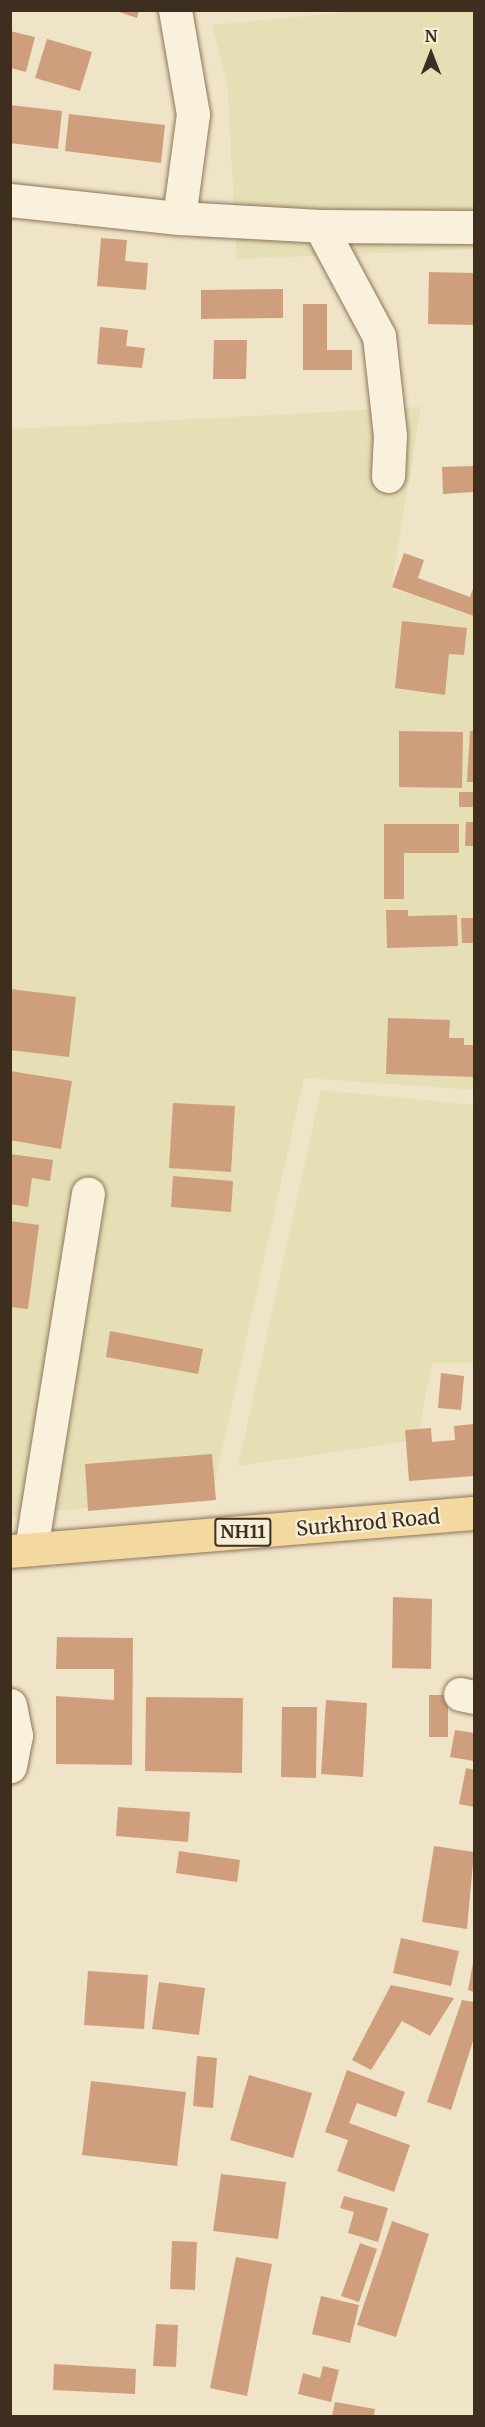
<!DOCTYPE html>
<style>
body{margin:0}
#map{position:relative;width:485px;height:2427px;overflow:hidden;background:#f0e4c8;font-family:Merriweather,serif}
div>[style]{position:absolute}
.farmland>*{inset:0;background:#e6deb5}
.building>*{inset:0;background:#cf9f7d}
.roads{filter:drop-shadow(0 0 2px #8d765c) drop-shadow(0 0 2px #8d765c)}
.minor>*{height:33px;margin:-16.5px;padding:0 16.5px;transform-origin:16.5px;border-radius:16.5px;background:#faf1dc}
.major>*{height:33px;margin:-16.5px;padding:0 16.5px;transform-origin:16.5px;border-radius:16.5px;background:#f3d9a0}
span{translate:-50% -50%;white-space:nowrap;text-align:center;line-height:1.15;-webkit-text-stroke:4.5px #f7eed8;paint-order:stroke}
.shield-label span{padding:2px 4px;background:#f7eed8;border:2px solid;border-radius:4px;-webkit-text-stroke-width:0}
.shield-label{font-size:18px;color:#3d2e20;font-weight:700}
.street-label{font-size:20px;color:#3d2e20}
.frame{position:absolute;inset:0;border:12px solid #3d2e20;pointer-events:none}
.north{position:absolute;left:401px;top:24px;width:60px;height:60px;-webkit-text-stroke:4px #f7eed8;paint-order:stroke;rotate:0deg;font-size:16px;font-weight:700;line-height:24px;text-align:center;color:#3d2e20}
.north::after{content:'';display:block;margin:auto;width:21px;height:27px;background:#3d2e20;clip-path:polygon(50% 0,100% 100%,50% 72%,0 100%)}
</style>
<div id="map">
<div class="farmland">
<i style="clip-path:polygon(357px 11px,474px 11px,474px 249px,237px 259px,227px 81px,212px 25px)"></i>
<i style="clip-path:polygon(421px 407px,391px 589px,474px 612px,474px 1090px,304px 1078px,212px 1495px,11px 1516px,11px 429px)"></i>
<i style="clip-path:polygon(321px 1090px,474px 1105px,474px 1363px,432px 1363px,417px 1440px,238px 1466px)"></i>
</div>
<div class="building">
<i style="clip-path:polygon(113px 10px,139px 10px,137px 18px)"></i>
<i style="clip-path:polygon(10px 31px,35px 37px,26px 72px,10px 68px)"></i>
<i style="clip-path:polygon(47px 39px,92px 52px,80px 91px,35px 78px)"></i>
<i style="clip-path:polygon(10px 105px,62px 111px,58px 149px,10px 143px)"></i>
<i style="clip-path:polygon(69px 114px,165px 125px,161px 163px,65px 151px)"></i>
<i style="clip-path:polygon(101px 238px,127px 240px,125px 261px,148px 263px,146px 290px,97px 286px)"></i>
<i style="clip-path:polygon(429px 272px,474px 273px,474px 325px,428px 324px)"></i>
<i style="clip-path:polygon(283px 289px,283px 318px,201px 319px,201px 290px)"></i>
<i style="clip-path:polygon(303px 304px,327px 304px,327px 350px,352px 350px,352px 370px,303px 370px)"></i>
<i style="clip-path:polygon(100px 327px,128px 330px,126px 346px,145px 348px,142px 368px,97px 364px)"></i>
<i style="clip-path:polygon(214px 340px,247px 340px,246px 379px,213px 379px)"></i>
<i style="clip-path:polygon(474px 466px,474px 492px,443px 494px,442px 467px)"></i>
<i style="clip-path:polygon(404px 553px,424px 560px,418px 578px,470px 597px,474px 586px,474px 616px,392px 587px)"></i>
<i style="clip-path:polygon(402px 621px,467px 628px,464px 655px,449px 654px,445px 695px,395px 688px)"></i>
<i style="clip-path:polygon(399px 731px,463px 732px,462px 788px,399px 787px)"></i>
<i style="clip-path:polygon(470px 731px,474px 731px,474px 782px,467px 782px)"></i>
<i style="clip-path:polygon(459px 792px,474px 792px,474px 807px,459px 807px)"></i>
<i style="clip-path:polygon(466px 822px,474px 822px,474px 846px,465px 846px)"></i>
<i style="clip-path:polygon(384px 824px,459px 824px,459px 853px,404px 853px,404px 899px,384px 899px)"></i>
<i style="clip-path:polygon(386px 910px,408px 910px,408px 916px,457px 915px,458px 946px,387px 948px)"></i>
<i style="clip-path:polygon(461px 918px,474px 918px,474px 943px,462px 943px)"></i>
<i style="clip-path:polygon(10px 989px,76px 997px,69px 1057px,10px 1050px)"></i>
<i style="clip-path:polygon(388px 1018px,450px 1020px,449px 1038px,464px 1038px,464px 1045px,474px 1045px,474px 1077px,386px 1074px)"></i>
<i style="clip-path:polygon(10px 1071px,72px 1081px,61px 1149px,10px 1140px)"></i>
<i style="clip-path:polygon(173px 1103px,235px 1106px,231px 1172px,169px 1168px)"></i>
<i style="clip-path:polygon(10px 1154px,53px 1160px,50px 1181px,32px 1178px,28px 1207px,10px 1204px)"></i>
<i style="clip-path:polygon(173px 1176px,233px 1181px,231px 1212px,171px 1207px)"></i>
<i style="clip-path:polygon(10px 1221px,39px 1225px,28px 1309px,10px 1307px)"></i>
<i style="clip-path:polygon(110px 1331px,203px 1349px,198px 1374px,106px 1357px)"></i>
<i style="clip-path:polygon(441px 1373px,464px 1376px,461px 1410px,438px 1408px)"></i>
<i style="clip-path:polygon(474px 1424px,474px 1476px,409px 1481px,405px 1430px,431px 1428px,432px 1442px,455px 1440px,454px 1426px)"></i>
<i style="clip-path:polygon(212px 1454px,216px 1500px,88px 1511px,85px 1464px)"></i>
<i style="clip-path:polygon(393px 1597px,432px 1599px,431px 1669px,392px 1668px)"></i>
<i style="clip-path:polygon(57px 1637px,133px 1638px,132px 1765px,56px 1764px,56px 1696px,114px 1700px,114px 1669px,56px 1669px)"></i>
<i style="clip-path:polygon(429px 1695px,448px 1695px,448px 1737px,429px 1737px)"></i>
<i style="clip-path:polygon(146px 1697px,243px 1698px,242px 1773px,145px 1771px)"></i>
<i style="clip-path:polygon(326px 1700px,367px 1703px,363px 1777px,321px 1774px)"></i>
<i style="clip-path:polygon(282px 1707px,317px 1707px,316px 1778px,281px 1777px)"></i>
<i style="clip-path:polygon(455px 1730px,474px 1733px,474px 1761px,450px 1757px)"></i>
<i style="clip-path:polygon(466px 1768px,474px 1770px,474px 1807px,459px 1804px)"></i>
<i style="clip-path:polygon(118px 1807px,190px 1812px,188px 1842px,116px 1836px)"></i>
<i style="clip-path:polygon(434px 1846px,474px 1852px,467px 1929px,422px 1922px)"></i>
<i style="clip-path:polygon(179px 1851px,240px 1860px,237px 1882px,176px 1873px)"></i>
<i style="clip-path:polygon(401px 1938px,459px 1951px,451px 1986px,393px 1973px)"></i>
<i style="clip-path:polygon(473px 1963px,474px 1963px,474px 1992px,468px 1990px)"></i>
<i style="clip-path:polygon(88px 1971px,148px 1975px,144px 2029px,84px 2025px)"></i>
<i style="clip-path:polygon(159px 1982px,205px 1988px,199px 2035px,152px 2029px)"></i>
<i style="clip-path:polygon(391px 1985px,454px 1998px,430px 2036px,402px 2021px,371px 2070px,352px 2060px)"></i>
<i style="clip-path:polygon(462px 2000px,474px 2002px,474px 2038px,451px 2110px,427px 2102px)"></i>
<i style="clip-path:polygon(197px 2056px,217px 2058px,213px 2108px,193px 2106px)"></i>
<i style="clip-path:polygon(347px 2070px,405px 2092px,396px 2117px,357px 2103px,349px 2123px,410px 2145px,394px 2192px,337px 2171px,348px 2140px,325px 2132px)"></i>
<i style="clip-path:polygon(249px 2075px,312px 2093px,293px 2158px,230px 2140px)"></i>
<i style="clip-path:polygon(91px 2081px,186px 2092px,177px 2166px,82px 2155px)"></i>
<i style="clip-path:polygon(221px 2174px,286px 2182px,278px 2239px,213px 2231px)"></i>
<i style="clip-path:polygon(344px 2196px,388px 2208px,378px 2242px,348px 2233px,354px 2212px,340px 2208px)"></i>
<i style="clip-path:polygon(392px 2221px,429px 2234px,396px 2337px,357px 2325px)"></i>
<i style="clip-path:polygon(172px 2241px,197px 2242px,195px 2290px,170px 2289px)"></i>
<i style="clip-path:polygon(360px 2243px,377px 2249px,359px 2302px,341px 2296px)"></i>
<i style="clip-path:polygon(236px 2257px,272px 2264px,247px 2396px,210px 2388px)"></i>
<i style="clip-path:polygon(321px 2296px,359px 2305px,350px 2343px,312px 2334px)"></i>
<i style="clip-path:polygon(156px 2324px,178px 2325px,176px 2367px,153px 2366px)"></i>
<i style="clip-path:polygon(54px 2364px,136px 2369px,135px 2394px,53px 2390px)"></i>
<i style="clip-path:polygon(323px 2366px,339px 2370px,331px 2402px,298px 2394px,303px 2373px,320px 2378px)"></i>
<i style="clip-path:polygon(335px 2402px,375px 2409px,374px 2416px,332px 2416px)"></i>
</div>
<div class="roads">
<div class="minor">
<i style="left:175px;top:10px;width:106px;rotate:80.2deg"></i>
<i style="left:193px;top:114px;width:105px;rotate:97.7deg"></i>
<i style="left:10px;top:200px;width:170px;rotate:6.1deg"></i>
<i style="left:179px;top:218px;width:141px;rotate:3.2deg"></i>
<i style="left:320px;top:226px;width:154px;rotate:0.4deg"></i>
<i style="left:320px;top:226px;width:125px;rotate:61.8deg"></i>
<i style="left:379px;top:336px;width:100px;rotate:83.7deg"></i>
<i style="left:390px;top:435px;width:41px;rotate:92.8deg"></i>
<i style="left:31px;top:1549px;width:360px;rotate:-80.9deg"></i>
<i style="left:460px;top:1694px;width:14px;rotate:12deg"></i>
<i style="left:10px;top:1705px;width:31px;rotate:79deg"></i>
<i style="left:16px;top:1735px;width:32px;rotate:101deg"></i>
</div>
<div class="major">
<i style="left:10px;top:1551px;width:466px;rotate:-4.7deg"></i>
</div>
</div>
<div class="shield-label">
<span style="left:243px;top:1532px">NH11</span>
</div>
<div class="street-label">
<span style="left:368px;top:1522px;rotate:-5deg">Surkhrod Road</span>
</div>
<div class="frame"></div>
<div class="north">N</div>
</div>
